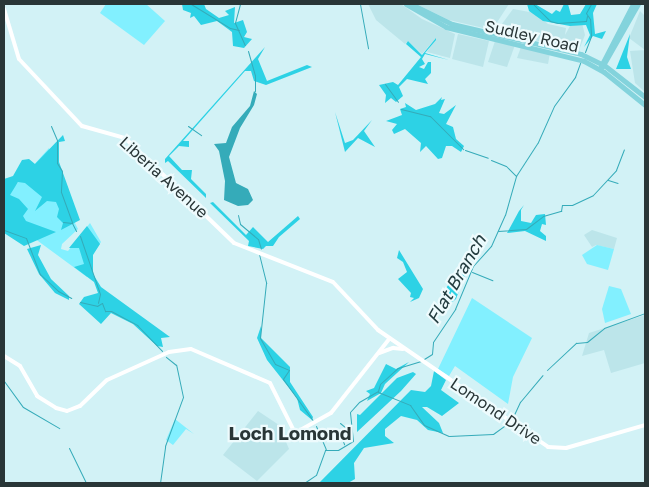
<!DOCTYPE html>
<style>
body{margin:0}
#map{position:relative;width:649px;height:487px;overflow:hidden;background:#d2f2f6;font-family:"Golos Text",sans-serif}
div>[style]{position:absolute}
.built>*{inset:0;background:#bce5ea}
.green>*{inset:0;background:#82f0ff}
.forest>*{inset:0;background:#2dd2e5}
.water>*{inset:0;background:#35abb9}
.stream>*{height:1px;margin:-0.5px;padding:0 0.5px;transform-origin:0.5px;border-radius:0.5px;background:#35abb9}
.secondary>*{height:4px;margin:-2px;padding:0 2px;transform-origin:2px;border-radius:2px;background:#fff}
.primary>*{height:5px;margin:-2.5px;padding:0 2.5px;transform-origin:2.5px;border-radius:2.5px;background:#83d3dc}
span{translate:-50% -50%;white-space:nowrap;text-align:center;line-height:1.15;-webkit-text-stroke:4.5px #eefbfd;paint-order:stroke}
.street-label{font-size:16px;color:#293637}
.water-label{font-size:18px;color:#243d40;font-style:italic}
.quarter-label{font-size:19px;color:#293637;font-weight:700}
.frame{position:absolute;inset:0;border:5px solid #293637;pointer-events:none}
</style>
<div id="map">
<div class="built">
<i style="clip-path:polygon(368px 4px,401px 4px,422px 19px,455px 34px,450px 58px,427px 52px,436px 38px,422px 54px,408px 41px,405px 44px,376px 20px)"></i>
<i style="clip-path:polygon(416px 4px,509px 4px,492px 30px,449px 20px)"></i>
<i style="clip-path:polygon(513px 9px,535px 13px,548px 24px,566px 28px,565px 35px,570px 26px,582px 23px,585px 35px,579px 50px,563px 45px,565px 36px,562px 46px,507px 34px,509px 26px,502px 24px)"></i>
<i style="clip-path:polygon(640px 11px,645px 16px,645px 92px,635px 83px,630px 51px,645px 50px,629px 38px)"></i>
<i style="clip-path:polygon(458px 34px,489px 41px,483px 67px,452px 59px)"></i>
<i style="clip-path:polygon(495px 41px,515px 45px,507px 67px,488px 62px)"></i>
<i style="clip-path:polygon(521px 47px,550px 53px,548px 64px,517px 58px)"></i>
<i style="clip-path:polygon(592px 230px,617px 238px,614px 249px,596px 245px,592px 247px,584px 235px)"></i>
<i style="clip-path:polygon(645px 315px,645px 363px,611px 373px,604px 350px,582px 356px,589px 333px)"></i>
<i style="clip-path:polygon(258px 411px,279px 425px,289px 449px,257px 481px,223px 455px)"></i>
</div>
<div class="green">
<i style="clip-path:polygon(106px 4px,146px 4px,165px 21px,144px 45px,100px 13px)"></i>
<i style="clip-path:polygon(49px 148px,67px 207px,78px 229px,62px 244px,61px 249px,68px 251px,90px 223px,101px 242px,92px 255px,87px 277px,4px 216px,4px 198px)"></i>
<i style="clip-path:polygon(597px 245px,614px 249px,608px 270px,587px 264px,582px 255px)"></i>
<i style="clip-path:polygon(609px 286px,621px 289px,631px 314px,605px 323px,602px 309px)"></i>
<i style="clip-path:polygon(472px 298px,532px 338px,513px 377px,508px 404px,455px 366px,449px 376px,438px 369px)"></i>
<i style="clip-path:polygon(175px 419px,194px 434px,186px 429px,173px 445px,166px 440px)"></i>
</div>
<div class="forest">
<i style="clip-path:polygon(182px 4px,204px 4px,206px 9px,219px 18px,229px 15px,225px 11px,235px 7px,234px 23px,243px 20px,247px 32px,244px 37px,252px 39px,244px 48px,233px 46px,232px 32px,228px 29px,217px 21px,201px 25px,194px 16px,190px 18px,191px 13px,183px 10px)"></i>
<i style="clip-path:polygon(527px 4px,535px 4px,552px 14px,556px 10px,560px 12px,564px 4px,568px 4px,571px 15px,580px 14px,586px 4px,597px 4px,593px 13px,595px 34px,606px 31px,602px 39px,593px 36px,584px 47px,590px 35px,586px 25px,570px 26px,543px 21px,529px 11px)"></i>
<i style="clip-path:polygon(630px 34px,627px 57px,631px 69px,616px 69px)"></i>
<i style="clip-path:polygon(436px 38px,436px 40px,425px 53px,449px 60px,425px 54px,422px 59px,425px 64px,419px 67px,424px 69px,428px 62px,431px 62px,431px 73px,425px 79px,428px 84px,407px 79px,399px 87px,403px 96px,396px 102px,391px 98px,385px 103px,386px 95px,379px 85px,393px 82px,398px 85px,421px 57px,406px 44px,408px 41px,422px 55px)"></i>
<i style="clip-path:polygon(265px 47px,258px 59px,267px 81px,307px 65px,312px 67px,266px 85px,254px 81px,251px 71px,245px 71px,183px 141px,189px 141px,189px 147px,179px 146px,169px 156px,182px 170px,192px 170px,191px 179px,206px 194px,206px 198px,168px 161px,165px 163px,165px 159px)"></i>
<i style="clip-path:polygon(442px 97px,441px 100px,445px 99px,439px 113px,444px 114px,456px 105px,446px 124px,453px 127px,456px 139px,464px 146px,461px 152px,452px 146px,446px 146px,442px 158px,438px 159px,426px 146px,420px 152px,421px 143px,405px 129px,394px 134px,392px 130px,397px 124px,386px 121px,402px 115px,400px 109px,406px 107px,405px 103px,416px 110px,435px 104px)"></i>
<i style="clip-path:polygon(335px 112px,345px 143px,353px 140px,372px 120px,364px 131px,375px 147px,358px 138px,345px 152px)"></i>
<i style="clip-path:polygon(63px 135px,65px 141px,59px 142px,59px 162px,80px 220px,61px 230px,63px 223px,57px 217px,59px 209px,56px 202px,47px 201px,35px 211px,42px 197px,25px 183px,18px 182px,10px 195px,19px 199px,28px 209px,23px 216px,26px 221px,56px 232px,24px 246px,4px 233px,4px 179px,13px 176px,22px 160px,29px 159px,35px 164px)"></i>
<i style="clip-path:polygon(213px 202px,246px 235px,253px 227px,268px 242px,298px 216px,300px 219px,279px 237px,273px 246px,266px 246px,263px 249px,248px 246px,249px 241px,210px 203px)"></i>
<i style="clip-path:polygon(524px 205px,521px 210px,521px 221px,531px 223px,536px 215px,545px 214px,546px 225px,542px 224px,540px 231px,546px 236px,546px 241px,525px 231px,507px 233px,519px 211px)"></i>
<i style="clip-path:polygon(87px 226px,100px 244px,93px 255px,93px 274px,101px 287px,170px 337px,161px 338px,163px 347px,157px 346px,133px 324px,111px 313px,101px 324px,79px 304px,84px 297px,98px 293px,94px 282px,74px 267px,84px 264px,79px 248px,69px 248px)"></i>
<i style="clip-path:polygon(41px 245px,38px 255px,51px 279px,69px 296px,69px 300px,55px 293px,39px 274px,27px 249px)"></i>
<i style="clip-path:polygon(399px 250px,423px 289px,419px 298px,410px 302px,414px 298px,410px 297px,411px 293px,398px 279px,407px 272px,403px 262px,397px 258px)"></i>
<i style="clip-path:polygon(458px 272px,453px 281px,456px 285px,457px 277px,466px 272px,456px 299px,450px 304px,446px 288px)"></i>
<i style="clip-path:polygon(261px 326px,261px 338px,290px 367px,290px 382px,313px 417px,312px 420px,300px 410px,297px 398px,267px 360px,257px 338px)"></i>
<i style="clip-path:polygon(409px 362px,385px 384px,381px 393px,367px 401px,370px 394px,366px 391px,374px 388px,386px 364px,396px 369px)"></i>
<i style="clip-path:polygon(434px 371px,446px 380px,441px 390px,459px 403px,442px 416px,427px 407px,422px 407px,439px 423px,443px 433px,428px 430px,417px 420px,401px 416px,385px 429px,385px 436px,394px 443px,364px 448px,354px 463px,355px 479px,348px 483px,319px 483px,411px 390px,425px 392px,431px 386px)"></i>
<i style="clip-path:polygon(413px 372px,416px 374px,401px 391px,357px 432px,357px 414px,360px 415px,397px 378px)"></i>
</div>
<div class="water">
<i style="clip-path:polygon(254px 91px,257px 94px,254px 105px,240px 128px,229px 157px,236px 183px,248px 189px,253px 200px,248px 205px,238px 206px,224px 200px,225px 181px,219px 151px,214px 144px,226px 143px,232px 127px,250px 106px)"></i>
</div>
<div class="stream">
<i style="left:191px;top:4px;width:46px;rotate:31.6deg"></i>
<i style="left:230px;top:28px;width:9px;rotate:13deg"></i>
<i style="left:240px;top:4px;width:20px;rotate:105deg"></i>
<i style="left:235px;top:23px;width:24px;rotate:66deg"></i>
<i style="left:360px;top:4px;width:45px;rotate:79.7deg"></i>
<i style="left:533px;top:4px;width:24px;rotate:45deg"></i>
<i style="left:550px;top:21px;width:8px;rotate:14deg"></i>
<i style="left:558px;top:23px;width:28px;rotate:-4deg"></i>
<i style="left:586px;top:21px;width:5px;rotate:-79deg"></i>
<i style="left:248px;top:51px;width:25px;rotate:74deg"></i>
<i style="left:255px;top:75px;width:16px;rotate:90deg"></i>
<i style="left:585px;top:52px;width:17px;rotate:-69deg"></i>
<i style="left:591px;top:36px;width:17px;rotate:-93deg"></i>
<i style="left:590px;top:19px;width:7px;rotate:-124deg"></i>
<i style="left:586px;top:13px;width:10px;rotate:-61deg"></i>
<i style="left:385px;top:84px;width:22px;rotate:54deg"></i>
<i style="left:401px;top:109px;width:30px;rotate:14deg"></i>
<i style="left:430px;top:116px;width:47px;rotate:45deg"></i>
<i style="left:51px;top:126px;width:15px;rotate:67deg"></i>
<i style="left:57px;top:140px;width:23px;rotate:90deg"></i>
<i style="left:57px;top:163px;width:9px;rotate:58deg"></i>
<i style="left:62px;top:171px;width:21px;rotate:93deg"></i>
<i style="left:61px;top:192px;width:33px;rotate:70deg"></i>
<i style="left:188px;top:126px;width:16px;rotate:35deg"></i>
<i style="left:465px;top:150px;width:24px;rotate:19deg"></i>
<i style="left:491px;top:160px;width:16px;rotate:22deg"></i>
<i style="left:506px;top:166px;width:14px;rotate:45deg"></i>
<i style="left:608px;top:180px;width:10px;rotate:17deg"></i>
<i style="left:238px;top:215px;width:9px;rotate:77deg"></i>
<i style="left:240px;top:224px;width:23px;rotate:40deg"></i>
<i style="left:258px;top:239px;width:10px;rotate:73deg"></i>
<i style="left:63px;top:222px;width:9px;rotate:6deg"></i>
<i style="left:72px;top:223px;width:9px;rotate:63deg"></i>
<i style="left:4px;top:230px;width:23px;rotate:20deg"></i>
<i style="left:26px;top:238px;width:39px;rotate:69deg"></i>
<i style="left:40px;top:274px;width:25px;rotate:43deg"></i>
<i style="left:58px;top:291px;width:15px;rotate:28deg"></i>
<i style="left:498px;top:231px;width:28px;rotate:-4deg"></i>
<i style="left:526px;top:229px;width:21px;rotate:-37deg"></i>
<i style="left:543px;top:216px;width:19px;rotate:-16deg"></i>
<i style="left:561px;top:211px;width:6px;rotate:-81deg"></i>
<i style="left:562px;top:205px;width:10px"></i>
<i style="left:572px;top:205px;width:23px;rotate:-25deg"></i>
<i style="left:593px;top:195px;width:34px;rotate:-47deg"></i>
<i style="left:616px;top:170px;width:22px;rotate:-69deg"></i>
<i style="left:80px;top:236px;width:61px;rotate:71deg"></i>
<i style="left:100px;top:294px;width:9px;rotate:103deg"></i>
<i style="left:259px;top:254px;width:30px;rotate:76deg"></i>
<i style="left:266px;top:283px;width:55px;rotate:96.2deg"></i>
<i style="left:260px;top:338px;width:30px;rotate:60deg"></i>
<i style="left:275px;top:364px;width:15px;rotate:23deg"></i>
<i style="left:289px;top:370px;width:11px;rotate:124deg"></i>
<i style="left:283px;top:379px;width:53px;rotate:54.2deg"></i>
<i style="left:472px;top:272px;width:22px;rotate:22deg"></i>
<i style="left:80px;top:302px;width:17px;rotate:13deg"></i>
<i style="left:97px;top:306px;width:6px;rotate:-31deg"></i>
<i style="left:102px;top:303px;width:9px;rotate:69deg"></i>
<i style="left:105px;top:311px;width:6px"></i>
<i style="left:111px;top:311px;width:30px;rotate:28deg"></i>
<i style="left:137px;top:325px;width:36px;rotate:46deg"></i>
<i style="left:424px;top:359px;width:9px;rotate:-32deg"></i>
<i style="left:432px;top:354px;width:12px;rotate:-85deg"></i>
<i style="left:433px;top:342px;width:40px;rotate:-56deg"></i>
<i style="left:455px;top:309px;width:47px;rotate:-67.3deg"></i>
<i style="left:473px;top:266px;width:27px;rotate:-48deg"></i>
<i style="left:491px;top:246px;width:34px;rotate:-66deg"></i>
<i style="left:505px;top:215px;width:41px;rotate:-74.2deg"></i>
<i style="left:516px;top:176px;width:40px;rotate:-57.1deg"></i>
<i style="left:538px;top:142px;width:39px;rotate:-66deg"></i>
<i style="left:554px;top:106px;width:36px;rotate:-54deg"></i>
<i style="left:575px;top:77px;width:15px;rotate:-70deg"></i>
<i style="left:547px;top:370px;width:40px;rotate:-43deg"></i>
<i style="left:576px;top:343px;width:11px;rotate:-5deg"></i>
<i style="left:587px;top:342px;width:22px;rotate:-39deg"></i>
<i style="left:604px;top:328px;width:44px;rotate:-20.1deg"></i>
<i style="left:4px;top:381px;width:32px;rotate:54deg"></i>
<i style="left:23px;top:407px;width:42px;rotate:30.3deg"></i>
<i style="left:378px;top:392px;width:35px;rotate:22deg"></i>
<i style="left:410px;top:405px;width:24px;rotate:55deg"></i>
<i style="left:424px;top:425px;width:27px;rotate:24deg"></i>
<i style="left:449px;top:436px;width:44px;rotate:-2.6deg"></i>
<i style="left:493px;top:434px;width:19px;rotate:-36deg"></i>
<i style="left:512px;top:419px;width:19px;rotate:-65deg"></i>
<i style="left:520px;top:402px;width:35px;rotate:-50deg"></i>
<i style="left:340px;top:423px;width:6px;rotate:39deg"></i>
<i style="left:345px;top:427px;width:8px;rotate:130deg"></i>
<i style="left:340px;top:433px;width:12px;rotate:70deg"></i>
<i style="left:316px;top:426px;width:25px;rotate:67deg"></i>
<i style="left:69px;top:448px;width:39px;rotate:64deg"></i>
<i style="left:160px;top:483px;width:37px;rotate:-82deg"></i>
<i style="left:165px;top:446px;width:52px;rotate:-69.8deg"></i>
<i style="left:183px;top:397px;width:33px;rotate:-102deg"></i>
<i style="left:176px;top:365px;width:13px;rotate:-141deg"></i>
<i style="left:304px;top:483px;width:14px;rotate:-34deg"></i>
<i style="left:316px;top:475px;width:27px;rotate:-70deg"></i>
<i style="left:325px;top:450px;width:13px"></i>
<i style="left:338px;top:450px;width:17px;rotate:-31deg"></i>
<i style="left:353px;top:441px;width:29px;rotate:-96deg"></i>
<i style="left:350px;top:412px;width:13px;rotate:-48deg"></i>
<i style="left:359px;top:402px;width:22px;rotate:-30deg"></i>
<i style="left:378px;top:391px;width:7px;rotate:-74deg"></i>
<i style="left:380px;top:384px;width:24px;rotate:-42deg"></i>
<i style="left:398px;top:368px;width:24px;rotate:-17deg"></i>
</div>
<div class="secondary">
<i style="left:4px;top:9px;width:52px;rotate:73.3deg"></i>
<i style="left:19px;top:59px;width:92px;rotate:46.8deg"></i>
<i style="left:82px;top:126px;width:45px;rotate:15.6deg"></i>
<i style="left:125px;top:138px;width:151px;rotate:43.9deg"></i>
<i style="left:234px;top:243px;width:106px;rotate:21.5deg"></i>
<i style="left:333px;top:282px;width:66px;rotate:46.8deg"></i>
<i style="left:378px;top:330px;width:206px;rotate:34.5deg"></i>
<i style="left:548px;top:447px;width:18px;rotate:3deg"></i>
<i style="left:566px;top:448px;width:82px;rotate:-16.2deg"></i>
<i style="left:379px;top:353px;width:15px;rotate:-20deg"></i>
<i style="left:393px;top:348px;width:10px;rotate:6deg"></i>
<i style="left:4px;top:356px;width:19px;rotate:32deg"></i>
<i style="left:20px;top:366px;width:34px;rotate:60deg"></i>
<i style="left:37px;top:396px;width:22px;rotate:32deg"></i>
<i style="left:56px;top:408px;width:11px;rotate:15deg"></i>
<i style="left:67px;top:411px;width:14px;rotate:-21deg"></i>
<i style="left:80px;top:406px;width:37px;rotate:-44deg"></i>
<i style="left:107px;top:380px;width:68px;rotate:-24.3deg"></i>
<i style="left:169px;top:352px;width:22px;rotate:-8deg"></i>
<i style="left:191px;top:349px;width:86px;rotate:23.3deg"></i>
<i style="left:270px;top:383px;width:56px;rotate:63.4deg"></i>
<i style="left:295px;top:433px;width:41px;rotate:-29.1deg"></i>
<i style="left:331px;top:413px;width:95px;rotate:-51.8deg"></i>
</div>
<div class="primary">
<i style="left:406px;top:4px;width:46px;rotate:29.9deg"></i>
<i style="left:446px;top:27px;width:142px;rotate:13.8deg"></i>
<i style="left:584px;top:61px;width:23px;rotate:29deg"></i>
<i style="left:604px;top:72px;width:53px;rotate:38.8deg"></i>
<i style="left:411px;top:4px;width:46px;rotate:26deg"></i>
<i style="left:452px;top:24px;width:132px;rotate:13.1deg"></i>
<i style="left:581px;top:54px;width:25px;rotate:26deg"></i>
<i style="left:604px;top:65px;width:52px;rotate:38deg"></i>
<i style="left:601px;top:66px;width:70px;rotate:-62.7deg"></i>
<i style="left:602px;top:67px;width:73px;rotate:-60.3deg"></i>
</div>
<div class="street-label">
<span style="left:532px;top:36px;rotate:13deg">Sudley Road</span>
<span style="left:164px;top:177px;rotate:42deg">Liberia Avenue</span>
<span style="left:496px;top:411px;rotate:34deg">Lomond Drive</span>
</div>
<div class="water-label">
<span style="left:456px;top:279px;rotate:-60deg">Flat Branch</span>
</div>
<div class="quarter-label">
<span style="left:290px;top:433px">Loch Lomond</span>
</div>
<div class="frame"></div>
</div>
